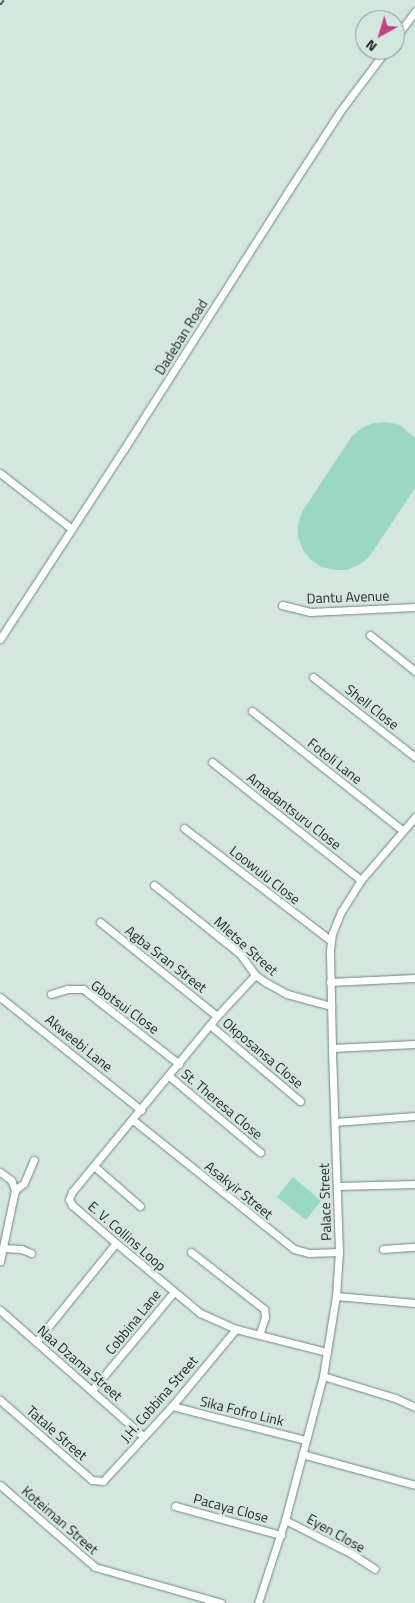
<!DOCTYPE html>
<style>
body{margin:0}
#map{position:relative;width:415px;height:1603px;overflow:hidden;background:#d3e7df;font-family:"Titillium Web",sans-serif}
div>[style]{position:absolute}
.green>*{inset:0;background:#9bd8c3}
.roads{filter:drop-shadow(0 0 1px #72847d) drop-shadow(0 0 1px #72847d)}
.minor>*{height:7px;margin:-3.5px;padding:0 3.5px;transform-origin:3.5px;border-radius:3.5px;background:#fff}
.rail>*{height:2px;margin-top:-1px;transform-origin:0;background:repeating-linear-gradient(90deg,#4b5652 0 10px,transparent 0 15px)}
span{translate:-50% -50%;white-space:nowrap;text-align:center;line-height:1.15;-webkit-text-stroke:5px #d3e7df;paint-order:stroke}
.street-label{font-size:14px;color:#1f2724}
.north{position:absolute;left:355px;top:10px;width:50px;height:50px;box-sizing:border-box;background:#d3e7df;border:1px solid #8b9a94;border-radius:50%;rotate:219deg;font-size:14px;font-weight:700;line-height:20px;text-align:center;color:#1f2724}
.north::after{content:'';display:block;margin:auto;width:18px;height:22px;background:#c44187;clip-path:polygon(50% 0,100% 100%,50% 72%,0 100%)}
</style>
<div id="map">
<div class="green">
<i style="clip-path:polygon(387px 422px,400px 425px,415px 438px,415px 488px,369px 557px,359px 565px,347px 570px,334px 570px,321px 567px,311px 560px,303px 550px,298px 537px,298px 525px,302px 512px,352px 436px,362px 428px,374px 423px)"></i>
<i style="clip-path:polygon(293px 1177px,321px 1201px,306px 1220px,277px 1197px)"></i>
</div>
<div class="roads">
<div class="minor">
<i style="left:395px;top:38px;width:34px;rotate:-53deg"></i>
<i style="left:0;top:473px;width:91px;rotate:37.9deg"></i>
<i style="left:282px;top:605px;width:29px;rotate:14deg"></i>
<i style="left:310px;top:612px;width:105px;rotate:-2.7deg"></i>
<i style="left:370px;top:635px;width:58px;rotate:38.7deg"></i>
<i style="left:0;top:639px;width:227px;rotate:-56.9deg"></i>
<i style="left:124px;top:449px;width:307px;rotate:-57.5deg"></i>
<i style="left:289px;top:190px;width:95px;rotate:-57deg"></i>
<i style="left:341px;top:110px;width:75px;rotate:-53.1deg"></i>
<i style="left:313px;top:677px;width:130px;rotate:38.1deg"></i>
<i style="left:252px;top:711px;width:191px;rotate:38.4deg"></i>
<i style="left:212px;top:762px;width:190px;rotate:38.4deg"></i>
<i style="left:184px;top:828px;width:185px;rotate:37.5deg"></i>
<i style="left:154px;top:885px;width:110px;rotate:38.7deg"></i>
<i style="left:240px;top:954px;width:26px;rotate:54deg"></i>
<i style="left:255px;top:975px;width:14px;rotate:34deg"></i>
<i style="left:267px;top:983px;width:23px;rotate:29deg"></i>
<i style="left:287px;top:994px;width:46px;rotate:15.3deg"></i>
<i style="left:100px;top:922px;width:150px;rotate:38.8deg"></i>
<i style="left:255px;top:975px;width:56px;rotate:132.8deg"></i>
<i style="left:217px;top:1016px;width:228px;rotate:129.5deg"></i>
<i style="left:72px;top:1192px;width:8px;rotate:113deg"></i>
<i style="left:69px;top:1199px;width:7px;rotate:63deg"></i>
<i style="left:72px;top:1205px;width:58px;rotate:40.8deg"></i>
<i style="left:116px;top:1243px;width:109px;rotate:39.8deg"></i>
<i style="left:200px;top:1313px;width:39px;rotate:24deg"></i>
<i style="left:236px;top:1329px;width:94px;rotate:14.2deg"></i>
<i style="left:330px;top:982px;width:85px;rotate:-2.7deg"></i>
<i style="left:51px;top:994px;width:17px;rotate:-17deg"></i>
<i style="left:67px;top:989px;width:16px"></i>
<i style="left:83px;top:989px;width:122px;rotate:38deg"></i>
<i style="left:0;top:997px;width:181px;rotate:38.7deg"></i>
<i style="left:210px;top:1025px;width:118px;rotate:40.2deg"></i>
<i style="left:332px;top:1048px;width:83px;rotate:-2.8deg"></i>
<i style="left:169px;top:1076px;width:119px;rotate:39.9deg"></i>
<i style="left:133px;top:1120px;width:206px;rotate:38.7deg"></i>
<i style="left:294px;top:1249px;width:16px;rotate:15deg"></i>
<i style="left:309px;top:1253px;width:30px;rotate:-2deg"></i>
<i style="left:335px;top:1122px;width:80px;rotate:-4.3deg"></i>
<i style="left:94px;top:1166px;width:61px;rotate:41deg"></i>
<i style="left:0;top:1172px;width:14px;rotate:36deg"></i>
<i style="left:11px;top:1180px;width:11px;rotate:68deg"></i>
<i style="left:15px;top:1190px;width:73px;rotate:101.9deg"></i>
<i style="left:338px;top:1186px;width:77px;rotate:-1.5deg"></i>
<i style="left:15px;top:1190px;width:11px;rotate:-38deg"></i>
<i style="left:24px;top:1183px;width:25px;rotate:-67deg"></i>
<i style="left:4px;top:1248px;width:17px;rotate:3deg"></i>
<i style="left:21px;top:1249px;width:11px;rotate:22deg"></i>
<i style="left:383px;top:1249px;width:32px;rotate:-4deg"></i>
<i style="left:191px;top:1252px;width:93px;rotate:38deg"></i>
<i style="left:264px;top:1309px;width:8px;rotate:83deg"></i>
<i style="left:265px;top:1317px;width:19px;rotate:108deg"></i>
<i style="left:336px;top:1296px;width:79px;rotate:5.1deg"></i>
<i style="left:0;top:1310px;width:191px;rotate:41.4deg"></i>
<i style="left:36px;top:1342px;width:127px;rotate:-51.1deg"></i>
<i style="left:323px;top:1376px;width:75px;rotate:17deg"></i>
<i style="left:395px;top:1398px;width:22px;rotate:24deg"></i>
<i style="left:92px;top:1390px;width:126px;rotate:-50.1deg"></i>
<i style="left:0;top:1400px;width:122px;rotate:41deg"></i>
<i style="left:92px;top:1480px;width:11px;rotate:5deg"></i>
<i style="left:103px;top:1481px;width:102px;rotate:-47.4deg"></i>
<i style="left:172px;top:1406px;width:100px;rotate:-50.3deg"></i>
<i style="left:172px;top:1406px;width:137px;rotate:14.3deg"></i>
<i style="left:302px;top:1454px;width:117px;rotate:15.3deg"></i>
<i style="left:0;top:1485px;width:125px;rotate:40.8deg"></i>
<i style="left:95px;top:1567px;width:131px;rotate:15.9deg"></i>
<i style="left:175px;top:1506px;width:110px;rotate:15.3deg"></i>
<i style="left:285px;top:1520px;width:75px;rotate:26.9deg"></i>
<i style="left:352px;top:1554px;width:27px;rotate:33deg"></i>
<i style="left:258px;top:1603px;width:87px;rotate:-72deg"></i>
<i style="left:285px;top:1520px;width:149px;rotate:-75.2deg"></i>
<i style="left:323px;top:1376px;width:81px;rotate:-80.8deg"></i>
<i style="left:336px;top:1296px;width:44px;rotate:-86.1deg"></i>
<i style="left:339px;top:1252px;width:204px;rotate:-92deg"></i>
<i style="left:332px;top:1048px;width:98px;rotate:-91.2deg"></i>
<i style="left:330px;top:950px;width:16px;rotate:-83deg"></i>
<i style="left:332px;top:934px;width:24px;rotate:-68deg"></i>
<i style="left:341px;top:912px;width:38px;rotate:-58deg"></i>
<i style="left:361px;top:880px;width:83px;rotate:-49.4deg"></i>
</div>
</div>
<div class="rail">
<i style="left:0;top:5px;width:6px;rotate:-51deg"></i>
</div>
<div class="street-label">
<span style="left:181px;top:337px;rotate:-58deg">Dadeban Road</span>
<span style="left:348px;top:597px;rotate:-2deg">Dantu Avenue</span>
<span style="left:372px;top:707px;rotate:38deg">Shell Close</span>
<span style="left:335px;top:761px;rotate:38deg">Fotoli Lane</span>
<span style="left:294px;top:811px;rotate:38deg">Amadantsuru Close</span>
<span style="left:265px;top:875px;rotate:38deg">Loowulu Close</span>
<span style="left:246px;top:946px;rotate:42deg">Mletse Street</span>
<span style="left:166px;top:959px;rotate:38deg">Agba Sran Street</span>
<span style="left:125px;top:1007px;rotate:36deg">Gbotsui Close</span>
<span style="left:79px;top:1043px;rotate:39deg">Akweebi Lane</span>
<span style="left:263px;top:1053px;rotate:40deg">Okposansa Close</span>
<span style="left:222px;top:1104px;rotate:40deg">St. Theresa Close</span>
<span style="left:239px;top:1190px;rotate:39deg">Asakyir Street</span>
<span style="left:325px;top:1202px;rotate:-92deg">Palace Street</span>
<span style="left:127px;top:1236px;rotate:41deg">E. V. Collins Loop</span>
<span style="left:133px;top:1322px;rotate:-51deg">Cobbina Lane</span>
<span style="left:80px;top:1363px;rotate:41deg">Naa Dzama Street</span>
<span style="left:159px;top:1399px;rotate:-49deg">J.H. Cobbina Street</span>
<span style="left:242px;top:1411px;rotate:14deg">Sika Fofro Link</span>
<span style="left:57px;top:1433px;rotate:41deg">Tatale Street</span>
<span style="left:231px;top:1508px;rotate:15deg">Pacaya Close</span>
<span style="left:60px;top:1520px;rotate:41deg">Koteiman Street</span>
<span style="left:336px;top:1533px;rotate:29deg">Eyen Close</span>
</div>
<div class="north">N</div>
</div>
